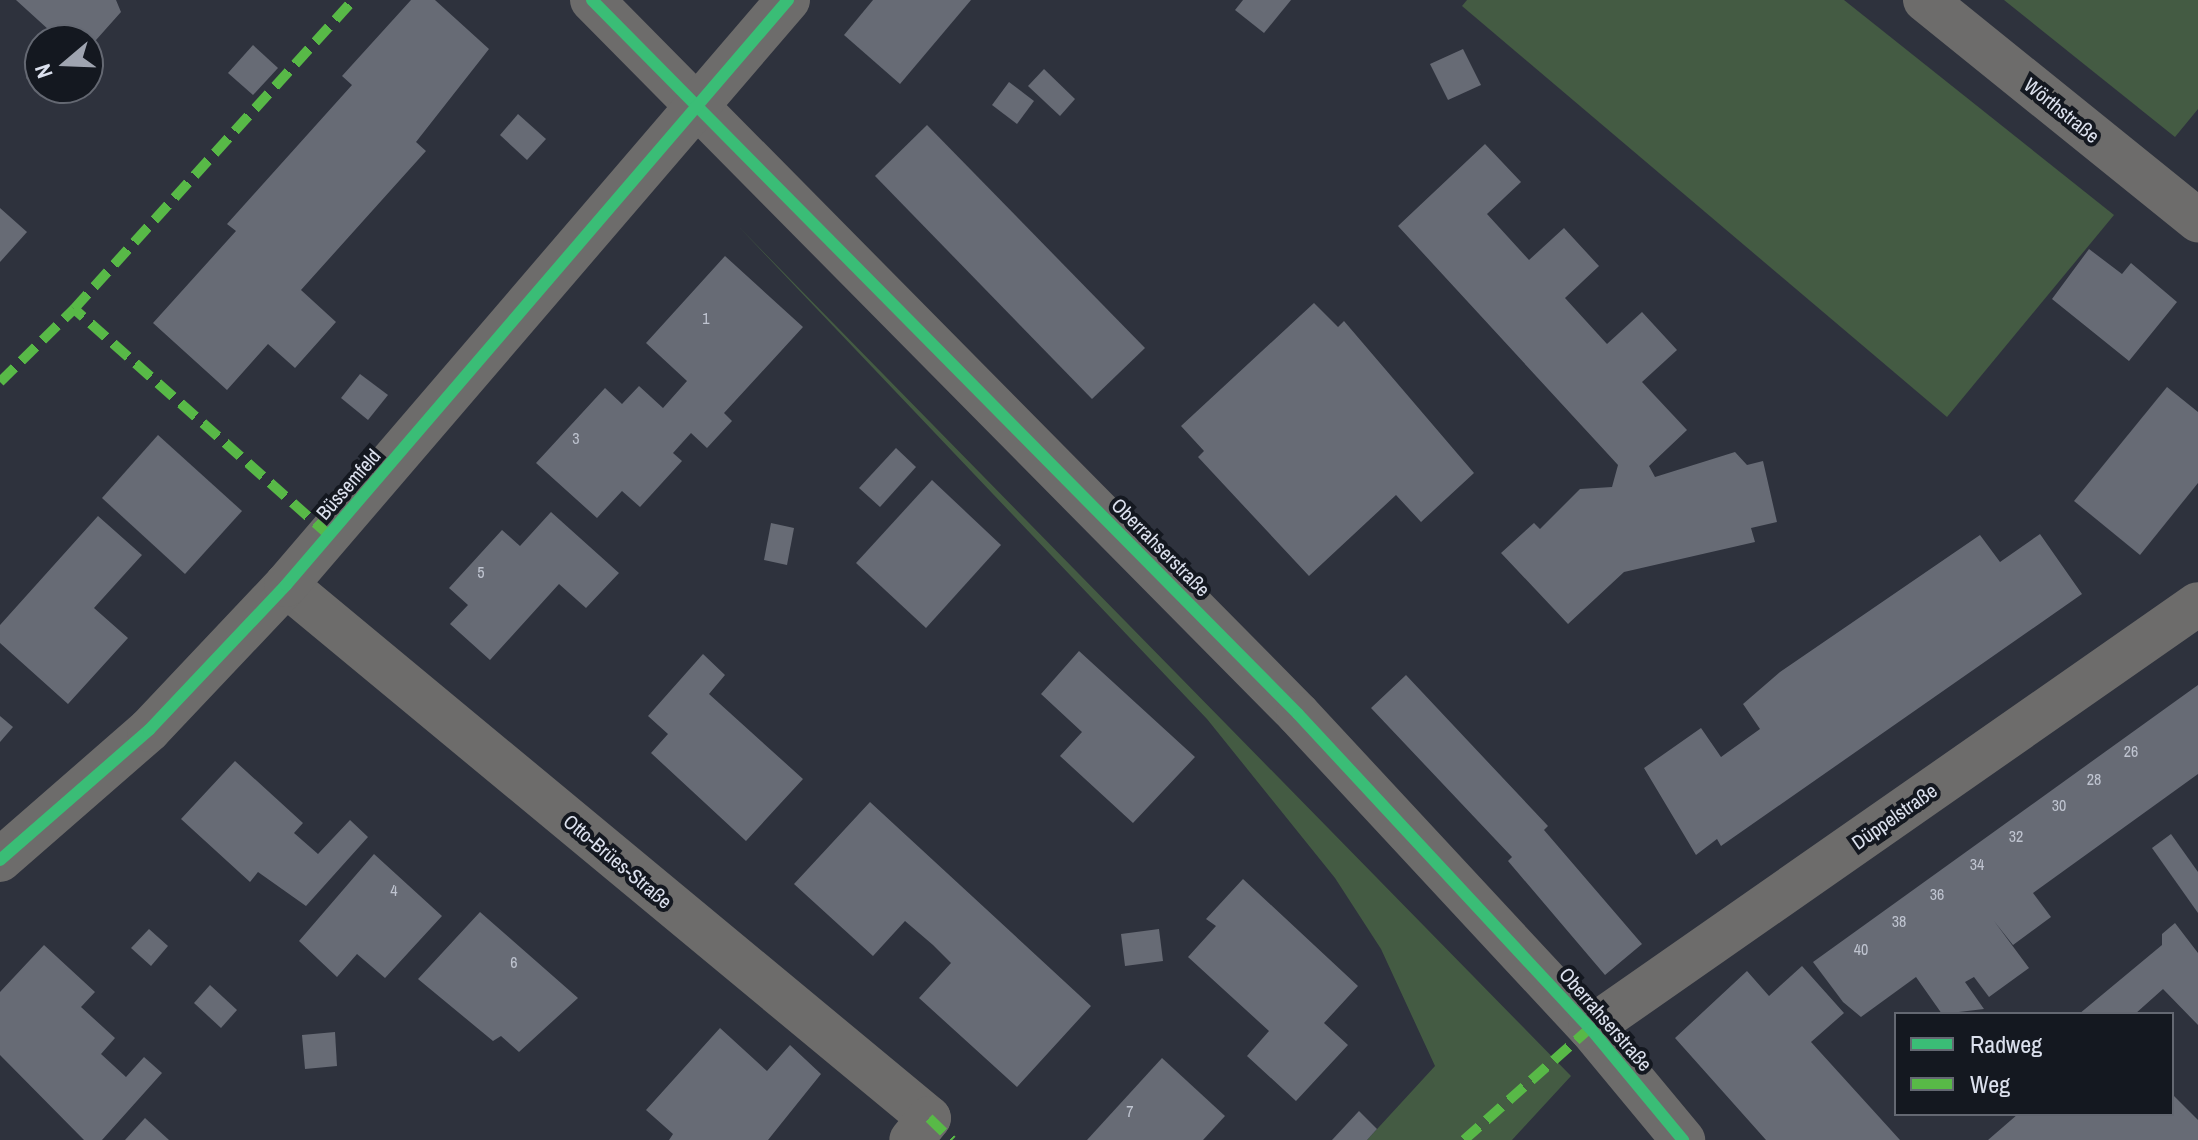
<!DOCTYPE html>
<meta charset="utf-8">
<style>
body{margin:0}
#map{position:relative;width:2198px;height:1140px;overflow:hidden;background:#2e323d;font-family:"Archivo Narrow",sans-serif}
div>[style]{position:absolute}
.green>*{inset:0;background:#445b43}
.building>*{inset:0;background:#676b75}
.minor>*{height:44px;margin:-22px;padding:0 22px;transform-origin:22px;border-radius:22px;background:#6d6c6b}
.quiet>*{height:10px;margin-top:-5px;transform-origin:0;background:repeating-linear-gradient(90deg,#58b947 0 20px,transparent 0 30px)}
.cycleway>*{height:12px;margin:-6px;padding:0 6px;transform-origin:6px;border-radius:6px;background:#3abd76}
span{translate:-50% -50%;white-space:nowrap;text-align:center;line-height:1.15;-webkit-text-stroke:8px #141820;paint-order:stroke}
.number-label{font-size:16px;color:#bfc4d0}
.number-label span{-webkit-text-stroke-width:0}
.street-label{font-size:20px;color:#dce1ee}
.legend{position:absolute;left:1894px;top:1012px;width:280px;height:104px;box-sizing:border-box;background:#141820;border:2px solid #646872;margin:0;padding:10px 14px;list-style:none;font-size:24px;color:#dce1ee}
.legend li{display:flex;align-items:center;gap:16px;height:40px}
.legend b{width:40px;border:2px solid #646872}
.north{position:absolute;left:24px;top:24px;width:80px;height:80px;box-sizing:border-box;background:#141820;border:2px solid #646872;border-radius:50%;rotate:251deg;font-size:22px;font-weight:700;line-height:32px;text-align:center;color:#dce1ee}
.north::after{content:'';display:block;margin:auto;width:28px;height:36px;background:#9fa4b0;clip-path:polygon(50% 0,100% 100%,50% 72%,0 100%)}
</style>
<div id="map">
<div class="green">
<i style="clip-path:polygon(1467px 0,1844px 0,2114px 215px,1947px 417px,1462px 6px)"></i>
<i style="clip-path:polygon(2004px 0,2198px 0,2198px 109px,2175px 137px)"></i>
<i style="clip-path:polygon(738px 226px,1571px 1076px,1512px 1140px,1367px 1140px,1435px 1066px,1381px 949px,1335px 878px,1207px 719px)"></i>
</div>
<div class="building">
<i style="clip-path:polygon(16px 0,116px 0,121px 12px,88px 49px,88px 40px,60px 40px)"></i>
<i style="clip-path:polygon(411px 0,435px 0,489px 49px,416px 142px,426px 151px,301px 290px,336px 322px,295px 368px,268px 344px,227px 390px,153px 323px,236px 231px,227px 224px,352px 85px,342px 76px)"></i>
<i style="clip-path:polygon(873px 0,971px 0,900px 84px,844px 35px)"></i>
<i style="clip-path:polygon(1243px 0,1291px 0,1264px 33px,1235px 10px)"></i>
<i style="clip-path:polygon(253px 45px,278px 68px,253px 95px,228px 73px)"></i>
<i style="clip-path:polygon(1463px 49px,1481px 85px,1448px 100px,1430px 64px)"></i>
<i style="clip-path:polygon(40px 62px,40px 88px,60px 88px,50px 99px,26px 78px)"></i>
<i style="clip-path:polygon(1044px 69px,1075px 99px,1060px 116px,1028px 86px)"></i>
<i style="clip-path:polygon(1009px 82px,1034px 101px,1017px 124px,992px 105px)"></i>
<i style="clip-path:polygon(518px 114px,546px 139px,527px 160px,500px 135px)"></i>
<i style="clip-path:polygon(927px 125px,1145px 348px,1092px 399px,875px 176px)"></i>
<i style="clip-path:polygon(1485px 144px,1521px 182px,1487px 214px,1529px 260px,1564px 228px,1599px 266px,1565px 298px,1607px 344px,1642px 312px,1677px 350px,1642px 382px,1687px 430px,1649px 466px,1655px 477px,1735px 452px,1747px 465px,1763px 461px,1777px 522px,1751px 528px,1755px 542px,1624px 572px,1568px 624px,1501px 553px,1534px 523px,1540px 529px,1580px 489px,1612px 487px,1618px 465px,1398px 226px)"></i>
<i style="clip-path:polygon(0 208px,27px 232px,0 262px)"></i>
<i style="clip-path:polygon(2089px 249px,2122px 274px,2131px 263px,2177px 302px,2129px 361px,2052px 299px)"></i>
<i style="clip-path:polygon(725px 256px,803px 327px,724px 413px,732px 421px,707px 448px,691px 433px,673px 453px,682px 461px,640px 507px,622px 491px,597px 518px,536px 463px,605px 388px,622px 404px,639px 386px,663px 408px,687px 381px,646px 343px)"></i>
<i style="clip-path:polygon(1314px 303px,1338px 327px,1344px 321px,1474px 473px,1421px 522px,1396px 495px,1309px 576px,1198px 457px,1204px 451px,1181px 426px)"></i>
<i style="clip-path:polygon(360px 374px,388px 395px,368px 420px,341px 398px)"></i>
<i style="clip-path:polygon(2167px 387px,2198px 412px,2198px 483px,2140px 555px,2074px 501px)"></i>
<i style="clip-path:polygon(158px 435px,242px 511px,185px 574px,102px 498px)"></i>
<i style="clip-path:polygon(896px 448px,916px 467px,880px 507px,859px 488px)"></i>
<i style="clip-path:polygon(932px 480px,1001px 545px,926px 628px,856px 563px)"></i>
<i style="clip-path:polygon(551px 512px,619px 573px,586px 608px,559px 584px,490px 660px,450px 624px,468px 605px,449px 588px,502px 530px,520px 546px)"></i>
<i style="clip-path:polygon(98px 516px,142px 555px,94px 608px,128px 638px,68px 704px,0 643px,0 625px)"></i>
<i style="clip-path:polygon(771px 523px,794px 528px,787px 565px,764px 560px)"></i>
<i style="clip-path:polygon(2040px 534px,2082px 594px,1721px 846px,1717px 839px,1696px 855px,1644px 768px,1701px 728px,1721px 757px,1760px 729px,1743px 704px,1780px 672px,1980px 535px,2000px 562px)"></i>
<i style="clip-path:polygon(1079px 651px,1195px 757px,1133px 823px,1060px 756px,1082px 732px,1041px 694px)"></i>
<i style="clip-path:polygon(703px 654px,725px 675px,709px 694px,803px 779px,746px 841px,651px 753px,668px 734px,648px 716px)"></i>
<i style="clip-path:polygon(1406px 675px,1548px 826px,1544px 830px,1642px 944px,1605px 975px,1508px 861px,1512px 857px,1371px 708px)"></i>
<i style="clip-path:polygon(2198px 685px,2198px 774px,2033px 893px,2051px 917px,2013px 945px,1994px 921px,2029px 968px,1989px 997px,1974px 977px,1965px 982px,1984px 1009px,1942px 1014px,1916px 977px,1861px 1017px,1843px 1002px,1813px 962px)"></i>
<i style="clip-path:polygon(0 716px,13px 727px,0 742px)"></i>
<i style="clip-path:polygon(235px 761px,303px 823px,294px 833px,318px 854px,350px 820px,368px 837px,306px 906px,258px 872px,250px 882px,181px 819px)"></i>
<i style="clip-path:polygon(870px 802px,1091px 1006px,1017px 1087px,919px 998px,951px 963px,933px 945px,905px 921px,873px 956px,794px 884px)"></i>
<i style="clip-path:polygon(2171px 834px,2198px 872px,2198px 913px,2152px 848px)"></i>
<i style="clip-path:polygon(374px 854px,442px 916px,385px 978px,357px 954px,337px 977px,299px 941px)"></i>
<i style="clip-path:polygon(1243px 879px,1358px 986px,1324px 1023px,1348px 1045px,1296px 1101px,1247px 1056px,1269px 1031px,1188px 957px,1216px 926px,1206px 919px)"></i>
<i style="clip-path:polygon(480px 912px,578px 998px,519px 1052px,501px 1036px,493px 1041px,418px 979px)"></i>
<i style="clip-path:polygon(2175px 923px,2198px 953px,2198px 1025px,2163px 989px,2135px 1014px,2079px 1014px,2162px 945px,2162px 934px)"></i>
<i style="clip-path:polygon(149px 929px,168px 946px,151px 966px,131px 948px)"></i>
<i style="clip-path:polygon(1159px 929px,1163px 961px,1125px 966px,1121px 934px)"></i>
<i style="clip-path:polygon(44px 945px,95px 992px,81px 1007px,115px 1038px,101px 1054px,126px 1077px,144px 1057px,162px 1073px,102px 1140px,84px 1140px,0 1055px,0 992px)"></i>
<i style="clip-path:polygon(1802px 966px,1844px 1013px,1811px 1042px,1900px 1140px,1766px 1140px,1675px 1038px,1747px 971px,1769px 996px)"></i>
<i style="clip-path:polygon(210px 985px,237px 1010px,221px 1028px,194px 1003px)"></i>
<i style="clip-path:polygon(720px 1028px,767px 1071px,790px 1045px,821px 1074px,768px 1140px,669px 1140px,673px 1134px,646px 1110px)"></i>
<i style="clip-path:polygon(335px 1032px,337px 1066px,305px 1069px,302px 1035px)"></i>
<i style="clip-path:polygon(1162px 1058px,1225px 1116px,1203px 1140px,1087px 1140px)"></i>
<i style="clip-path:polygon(2172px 1094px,2198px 1120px,2198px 1140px,1988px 1140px,2018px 1114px,2172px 1114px)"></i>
<i style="clip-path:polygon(1359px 1111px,1377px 1129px,1367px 1140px,1332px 1140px)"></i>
<i style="clip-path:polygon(145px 1118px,169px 1140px,125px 1140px)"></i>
</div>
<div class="minor">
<i style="left:592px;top:0;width:1004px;rotate:45.32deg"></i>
<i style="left:1298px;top:714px;width:429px;rotate:47.1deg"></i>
<i style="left:1590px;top:1028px;width:146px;rotate:50.3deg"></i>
<i style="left:1925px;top:0;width:351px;rotate:38.9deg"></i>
<i style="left:286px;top:585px;width:835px;rotate:39.66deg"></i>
<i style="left:929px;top:1118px;width:28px;rotate:129deg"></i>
<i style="left:0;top:860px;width:198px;rotate:-41.1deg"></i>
<i style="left:149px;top:730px;width:199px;rotate:-46.6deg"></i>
<i style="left:286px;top:585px;width:771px;rotate:-49.37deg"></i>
<i style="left:1590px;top:1028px;width:741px;rotate:-34.89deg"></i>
</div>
<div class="quiet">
<i style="left:0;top:382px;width:104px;rotate:-44.6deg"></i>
<i style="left:330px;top:536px;width:342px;rotate:-138.4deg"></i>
<i style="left:74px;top:309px;width:416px;rotate:-47.9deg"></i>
<i style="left:929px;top:1118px;width:32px;rotate:44deg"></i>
<i style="left:1464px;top:1140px;width:169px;rotate:-41.6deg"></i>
</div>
<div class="cycleway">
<i style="left:592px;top:0;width:1004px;rotate:45.32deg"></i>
<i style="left:1298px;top:714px;width:429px;rotate:47.1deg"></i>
<i style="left:1590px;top:1028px;width:146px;rotate:50.3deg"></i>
<i style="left:0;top:860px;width:198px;rotate:-41.1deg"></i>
<i style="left:149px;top:730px;width:199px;rotate:-46.6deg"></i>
<i style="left:286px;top:585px;width:771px;rotate:-49.37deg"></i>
</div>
<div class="number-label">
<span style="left:706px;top:318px">1</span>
<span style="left:576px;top:438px">3</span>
<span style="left:481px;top:572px">5</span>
<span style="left:2131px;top:751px">26</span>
<span style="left:2094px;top:779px">28</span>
<span style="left:2059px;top:805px">30</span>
<span style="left:2016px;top:836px">32</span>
<span style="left:1977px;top:864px">34</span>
<span style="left:394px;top:890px">4</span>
<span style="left:1937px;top:894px">36</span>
<span style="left:1899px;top:921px">38</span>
<span style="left:1861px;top:949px">40</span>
<span style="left:514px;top:962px">6</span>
<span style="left:1130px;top:1111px">7</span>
</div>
<div class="street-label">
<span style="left:2062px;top:110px;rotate:39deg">Wörthstraße</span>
<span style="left:348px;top:484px;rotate:-49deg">Büssemfeld</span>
<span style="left:1161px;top:547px;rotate:45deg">Oberrahserstraße</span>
<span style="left:1894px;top:816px;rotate:-35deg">Düppelstraße</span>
<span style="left:618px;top:861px;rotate:40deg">Otto-Brües-Straße</span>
<span style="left:1606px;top:1019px;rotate:49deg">Oberrahserstraße</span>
</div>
<ul class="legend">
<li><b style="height:10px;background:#3abd76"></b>Radweg</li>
<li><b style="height:10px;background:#58b947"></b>Weg</li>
</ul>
<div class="north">N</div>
</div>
